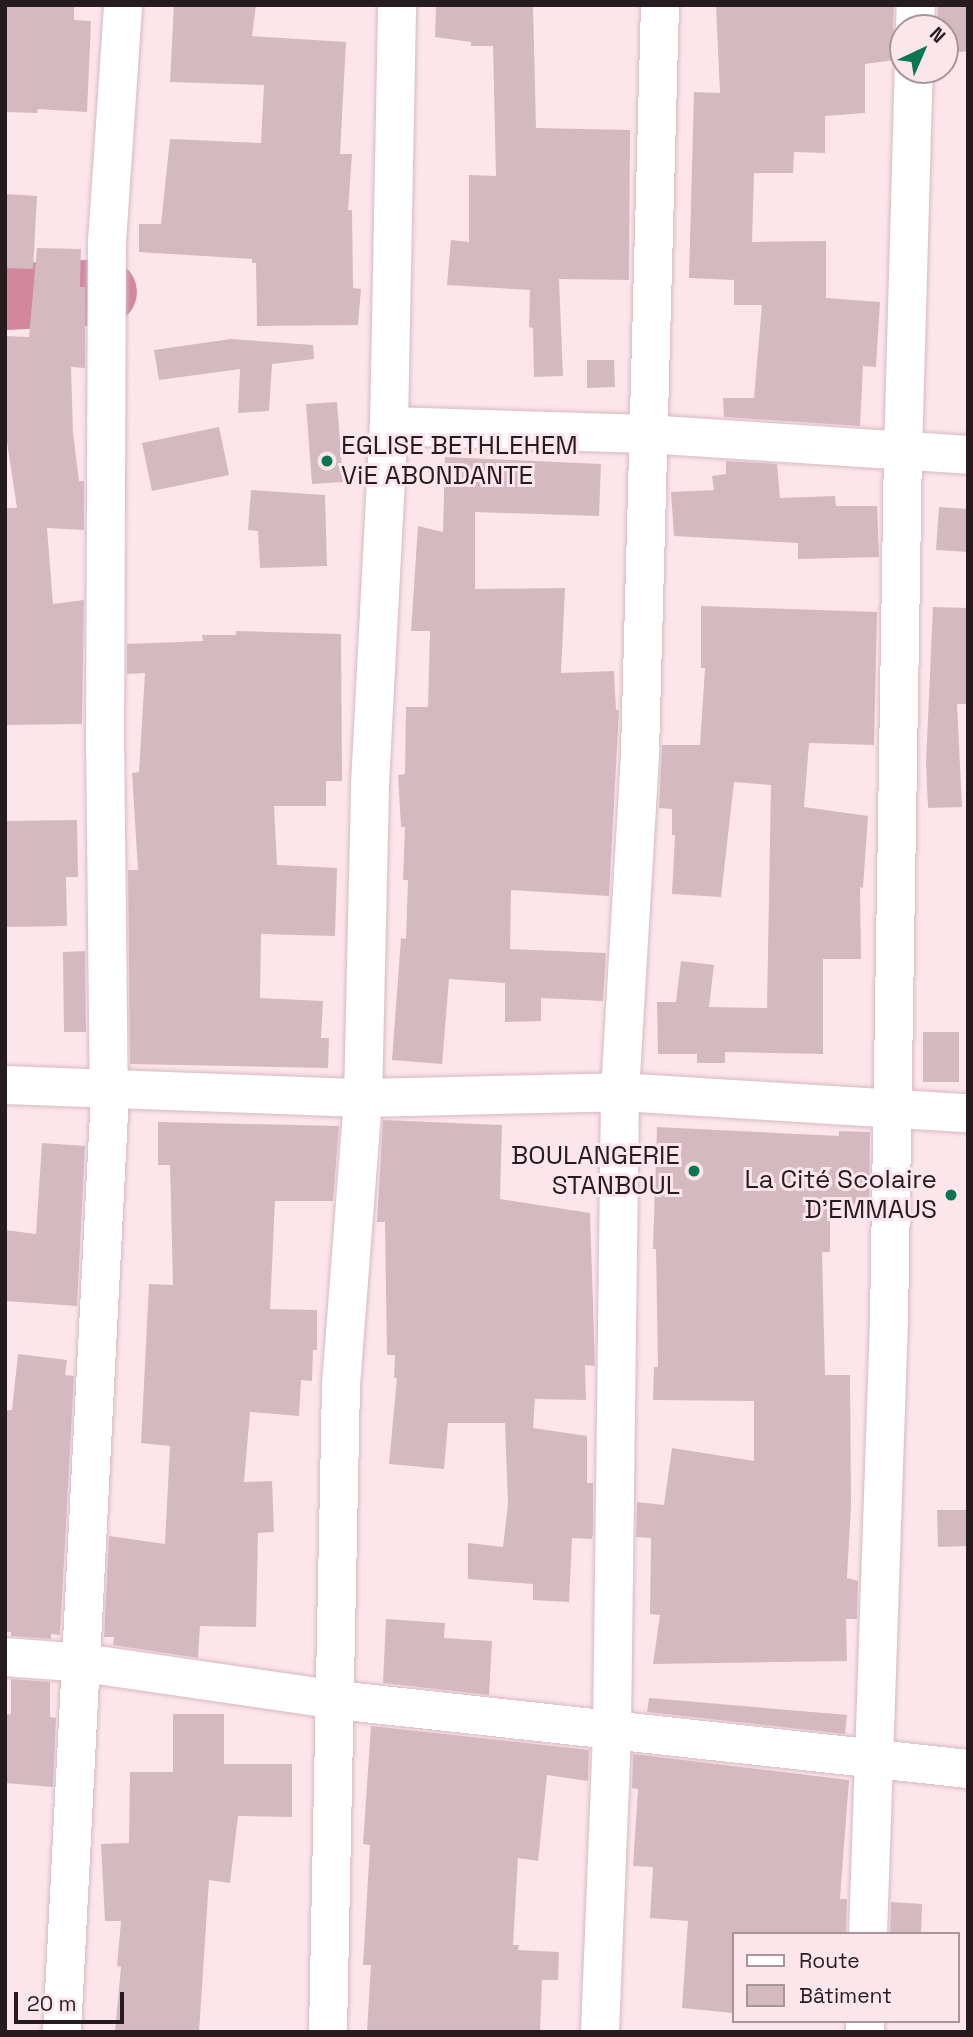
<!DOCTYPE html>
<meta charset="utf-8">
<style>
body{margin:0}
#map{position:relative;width:973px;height:2037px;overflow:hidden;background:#fde6eb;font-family:"Space Grotesk",sans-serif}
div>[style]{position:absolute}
.river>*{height:66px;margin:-33px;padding:0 33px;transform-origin:33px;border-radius:33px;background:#d2879c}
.building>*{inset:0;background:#d5b9c0}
.roads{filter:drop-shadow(0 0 2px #d6bac1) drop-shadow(0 0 2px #d6bac1)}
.minor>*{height:38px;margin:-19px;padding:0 19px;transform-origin:19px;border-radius:19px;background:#fff}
.dots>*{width:19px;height:19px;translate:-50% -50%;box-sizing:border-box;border:4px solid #fde6eb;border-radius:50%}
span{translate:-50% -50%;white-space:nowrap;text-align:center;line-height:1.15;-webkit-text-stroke:6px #fde6eb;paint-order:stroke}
.poi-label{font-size:26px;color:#261c1f}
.left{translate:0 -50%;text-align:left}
.right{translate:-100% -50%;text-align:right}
.frame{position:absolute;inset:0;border:7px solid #261c1f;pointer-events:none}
.legend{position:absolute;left:732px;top:1932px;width:228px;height:91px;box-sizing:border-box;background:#fde6eb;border:2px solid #a79599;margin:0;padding:9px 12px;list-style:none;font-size:21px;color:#261c1f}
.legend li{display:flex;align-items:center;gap:14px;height:35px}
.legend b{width:35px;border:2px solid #a79599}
.north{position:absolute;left:889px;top:14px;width:70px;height:70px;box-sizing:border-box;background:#fde6eb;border:2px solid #a79599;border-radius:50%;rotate:44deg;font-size:19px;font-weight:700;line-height:28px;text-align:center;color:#261c1f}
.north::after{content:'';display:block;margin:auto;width:24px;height:32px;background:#087751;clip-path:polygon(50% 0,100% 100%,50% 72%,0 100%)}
.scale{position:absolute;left:14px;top:1992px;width:110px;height:32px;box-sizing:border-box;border:4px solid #261c1f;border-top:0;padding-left:9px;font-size:21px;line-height:24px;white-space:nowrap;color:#261c1f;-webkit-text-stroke:5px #fde6eb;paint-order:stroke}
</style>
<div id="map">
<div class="river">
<i style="left:5px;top:297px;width:99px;rotate:-2.9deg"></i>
</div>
<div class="building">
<i style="clip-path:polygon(6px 5px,74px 5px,74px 20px,91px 21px,87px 112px,38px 109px,37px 113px,5px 112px)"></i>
<i style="clip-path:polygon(174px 5px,256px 5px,252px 36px,346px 42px,340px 154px,352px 154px,348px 210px,352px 210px,353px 288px,361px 289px,358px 325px,257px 326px,256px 263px,252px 263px,252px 259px,139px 252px,139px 224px,161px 224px,170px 139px,261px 143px,264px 85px,170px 82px)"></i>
<i style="clip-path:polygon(436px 5px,533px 5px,536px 128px,630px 130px,629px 280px,559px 279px,563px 376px,534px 377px,533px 328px,529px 327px,530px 290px,447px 285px,451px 240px,469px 242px,469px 175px,496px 176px,493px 46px,471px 46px,471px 42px,435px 37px)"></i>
<i style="clip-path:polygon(716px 5px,894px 5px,893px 28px,903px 51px,895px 60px,865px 64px,865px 113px,825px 116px,825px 153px,794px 152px,793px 173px,754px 173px,752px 242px,826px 241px,826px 298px,880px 302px,876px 367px,863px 366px,860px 426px,724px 417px,723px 398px,754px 398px,762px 305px,734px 305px,734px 280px,689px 278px,694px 92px,720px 93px)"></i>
<i style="clip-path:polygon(938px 5px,968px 5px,968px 51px,945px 54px,945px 28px,937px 28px)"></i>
<i style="clip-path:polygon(5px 194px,37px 196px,33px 269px,5px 268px)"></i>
<i style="clip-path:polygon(37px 248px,81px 249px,80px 287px,85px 287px,85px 368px,71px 367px,73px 433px,79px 481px,84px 481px,84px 530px,47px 528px,53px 604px,84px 600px,82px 724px,5px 725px,5px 508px,17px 508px,5px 429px,5px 336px,29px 337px)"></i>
<i style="clip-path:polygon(231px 339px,313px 345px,314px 359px,272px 364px,269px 411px,238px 413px,240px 369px,159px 380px,154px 350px)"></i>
<i style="clip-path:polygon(587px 360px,614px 360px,615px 387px,587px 388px)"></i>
<i style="clip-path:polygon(337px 402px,343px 482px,312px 484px,306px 404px)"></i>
<i style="clip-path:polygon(219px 427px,229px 475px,152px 491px,142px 443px)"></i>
<i style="clip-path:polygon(445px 457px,601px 464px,599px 516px,475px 512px,475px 589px,565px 588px,561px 673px,614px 671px,616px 710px,619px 710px,609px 896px,511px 890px,510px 949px,606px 953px,603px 1001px,541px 998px,541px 1021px,505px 1022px,505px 983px,449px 979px,442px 1064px,392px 1060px,401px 938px,406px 939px,408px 880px,403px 880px,405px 827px,401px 827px,398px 775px,405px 774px,406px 707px,428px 707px,430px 631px,411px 631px,418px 526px,443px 532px)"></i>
<i style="clip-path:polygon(726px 461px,777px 464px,780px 498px,835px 496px,836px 506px,877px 506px,879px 557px,798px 559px,798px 543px,674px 536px,671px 492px,714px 490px,712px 476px,726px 474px)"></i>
<i style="clip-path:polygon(251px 490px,325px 495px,327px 566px,260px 568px,258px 531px,248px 530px)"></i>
<i style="clip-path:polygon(939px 507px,968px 509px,968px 552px,936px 550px)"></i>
<i style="clip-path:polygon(701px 606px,877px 612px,874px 745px,809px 743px,804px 807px,868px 816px,863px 888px,860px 887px,861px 959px,823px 959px,823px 1054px,725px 1052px,725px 1063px,697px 1063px,697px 1054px,658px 1054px,657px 1002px,676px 1002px,681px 961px,714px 965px,709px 1007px,767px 1008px,771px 785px,734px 782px,721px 897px,672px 894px,675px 835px,672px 835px,672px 809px,659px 808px,662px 745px,700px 745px,705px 668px,701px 668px)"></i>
<i style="clip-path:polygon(933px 607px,968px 608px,968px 704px,957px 704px,962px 807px,928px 808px,926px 763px)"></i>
<i style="clip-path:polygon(236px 631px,341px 634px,342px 781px,326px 781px,326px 806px,274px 806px,277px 865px,337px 868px,335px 936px,261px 934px,260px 998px,323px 1001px,321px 1038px,329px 1038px,328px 1068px,130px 1064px,128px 870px,138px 870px,132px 773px,139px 772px,145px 673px,127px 674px,127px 644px,203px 641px,202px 635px,236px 635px)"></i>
<i style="clip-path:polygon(77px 820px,78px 877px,66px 877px,67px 926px,5px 927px,5px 821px)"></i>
<i style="clip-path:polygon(85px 951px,86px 1032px,64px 1032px,63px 952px)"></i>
<i style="clip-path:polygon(923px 1032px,959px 1032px,959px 1082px,923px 1082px)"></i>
<i style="clip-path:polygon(383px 1120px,502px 1125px,500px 1199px,590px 1213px,595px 1366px,585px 1365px,586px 1400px,535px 1399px,533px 1428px,587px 1436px,587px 1483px,593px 1483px,593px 1533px,592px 1539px,572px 1538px,569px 1602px,533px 1600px,533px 1584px,468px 1579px,468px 1543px,503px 1547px,508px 1504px,505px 1423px,448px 1423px,444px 1469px,389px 1464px,397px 1378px,394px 1378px,395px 1355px,387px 1355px,385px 1222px,377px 1222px)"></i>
<i style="clip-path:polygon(158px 1122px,339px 1126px,333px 1201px,275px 1201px,270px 1309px,317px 1310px,317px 1350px,313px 1350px,312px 1381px,301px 1380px,299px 1416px,250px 1412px,244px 1482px,272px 1481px,274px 1532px,258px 1533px,256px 1627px,200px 1626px,198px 1658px,113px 1645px,114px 1637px,104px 1637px,109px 1536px,165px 1544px,170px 1446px,141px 1443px,149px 1284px,173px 1285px,170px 1165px,158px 1165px)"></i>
<i style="clip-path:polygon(657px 1127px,839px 1136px,839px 1131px,870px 1132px,869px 1219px,830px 1217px,830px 1252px,822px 1252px,825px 1375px,850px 1375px,851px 1505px,847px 1578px,858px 1581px,857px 1619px,846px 1619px,847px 1661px,653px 1664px,660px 1615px,650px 1614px,651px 1538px,636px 1537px,637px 1502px,664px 1505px,672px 1448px,754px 1461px,754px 1401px,653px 1400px,654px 1367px,658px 1367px,656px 1249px,653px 1249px)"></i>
<i style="clip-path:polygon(42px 1143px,85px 1146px,77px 1306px,5px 1301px,5px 1230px,36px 1234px)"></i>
<i style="clip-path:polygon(18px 1354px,67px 1360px,65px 1375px,74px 1376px,60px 1635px,51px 1634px,51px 1639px,11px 1636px,11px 1632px,5px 1632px,5px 1410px,12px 1410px)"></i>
<i style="clip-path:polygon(937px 1510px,968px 1510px,968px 1546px,938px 1547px)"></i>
<i style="clip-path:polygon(386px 1619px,445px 1623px,444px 1638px,492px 1641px,489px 1695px,383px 1683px)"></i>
<i style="clip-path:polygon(11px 1679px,50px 1682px,50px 1717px,56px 1718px,53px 1787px,5px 1783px,5px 1714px,11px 1714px)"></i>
<i style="clip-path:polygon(649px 1698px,847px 1715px,845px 1734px,647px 1712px)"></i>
<i style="clip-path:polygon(173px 1714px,224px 1714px,224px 1764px,292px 1764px,292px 1817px,238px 1816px,230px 1883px,209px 1880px,199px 2032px,115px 2032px,121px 1967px,117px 1966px,121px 1921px,105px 1921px,101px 1844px,129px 1843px,130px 1772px,173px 1772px)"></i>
<i style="clip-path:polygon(371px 1726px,589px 1750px,588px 1781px,547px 1775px,538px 1861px,518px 1858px,513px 1945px,519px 1945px,518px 1950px,559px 1952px,558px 1980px,542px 1980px,540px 2032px,367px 2032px,371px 1965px,363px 1965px,370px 1845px,363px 1844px)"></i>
<i style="clip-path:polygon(633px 1754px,849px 1780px,840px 1899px,847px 1899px,846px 1934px,733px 1934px,733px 2013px,682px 2008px,688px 1921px,650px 1918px,653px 1867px,633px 1866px,638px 1789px,632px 1788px)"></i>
<i style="clip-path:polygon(891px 1902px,922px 1904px,921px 1934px,890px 1934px)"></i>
</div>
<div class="roads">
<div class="minor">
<i style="left:915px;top:28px;width:23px;rotate:-88deg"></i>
<i style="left:389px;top:426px;width:257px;rotate:1.8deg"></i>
<i style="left:646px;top:434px;width:323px;rotate:3.7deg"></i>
<i style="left:5px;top:1085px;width:358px;rotate:2.1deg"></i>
<i style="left:363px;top:1098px;width:257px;rotate:-1.3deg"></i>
<i style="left:620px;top:1092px;width:349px;rotate:3.5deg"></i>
<i style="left:5px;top:1657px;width:79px;rotate:4.3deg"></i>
<i style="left:84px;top:1663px;width:256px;rotate:8.3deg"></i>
<i style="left:337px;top:1700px;width:635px;rotate:6.24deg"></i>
<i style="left:868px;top:1934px;width:613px;rotate:-88.04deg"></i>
<i style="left:889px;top:1321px;width:868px;rotate:-89.08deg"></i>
<i style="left:903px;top:453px;width:383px;rotate:-88.4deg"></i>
<i style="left:62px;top:2032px;width:919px;rotate:-87.07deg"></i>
<i style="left:109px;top:1114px;width:362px;rotate:-90.6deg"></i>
<i style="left:105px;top:752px;width:510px;rotate:-89.78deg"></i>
<i style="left:107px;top:242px;width:238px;rotate:-86.1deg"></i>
<i style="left:328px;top:2032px;width:647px;rotate:-88.85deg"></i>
<i style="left:341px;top:1385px;width:288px;rotate:-85.6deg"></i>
<i style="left:363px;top:1098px;width:314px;rotate:-88.7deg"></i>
<i style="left:370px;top:784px;width:359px;rotate:-87deg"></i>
<i style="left:389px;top:426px;width:421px;rotate:-88.9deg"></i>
<i style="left:600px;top:2032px;width:302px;rotate:-87.7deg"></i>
<i style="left:612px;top:1730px;width:638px;rotate:-89.28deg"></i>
<i style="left:620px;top:1092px;width:340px;rotate:-86.6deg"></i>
<i style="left:640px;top:753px;width:748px;rotate:-88.47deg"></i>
<i style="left:865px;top:2032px;width:11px;rotate:-90deg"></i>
</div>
</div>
<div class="dots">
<i style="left:327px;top:461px;background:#087751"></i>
<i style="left:694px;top:1171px;background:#087751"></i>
<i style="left:951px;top:1195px;background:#087751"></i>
</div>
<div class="poi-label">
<span class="left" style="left:341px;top:461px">EGLISE BETHLEHEM<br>ViE ABONDANTE</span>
<span class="right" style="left:680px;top:1171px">BOULANGERIE<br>STANBOUL</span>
<span class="right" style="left:937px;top:1195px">La Cité Scolaire<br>D'EMMAUS</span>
</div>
<div class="frame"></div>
<ul class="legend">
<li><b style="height:9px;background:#fff"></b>Route</li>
<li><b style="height:19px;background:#d5b9c0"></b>Bâtiment</li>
</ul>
<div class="north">N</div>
<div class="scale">20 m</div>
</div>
